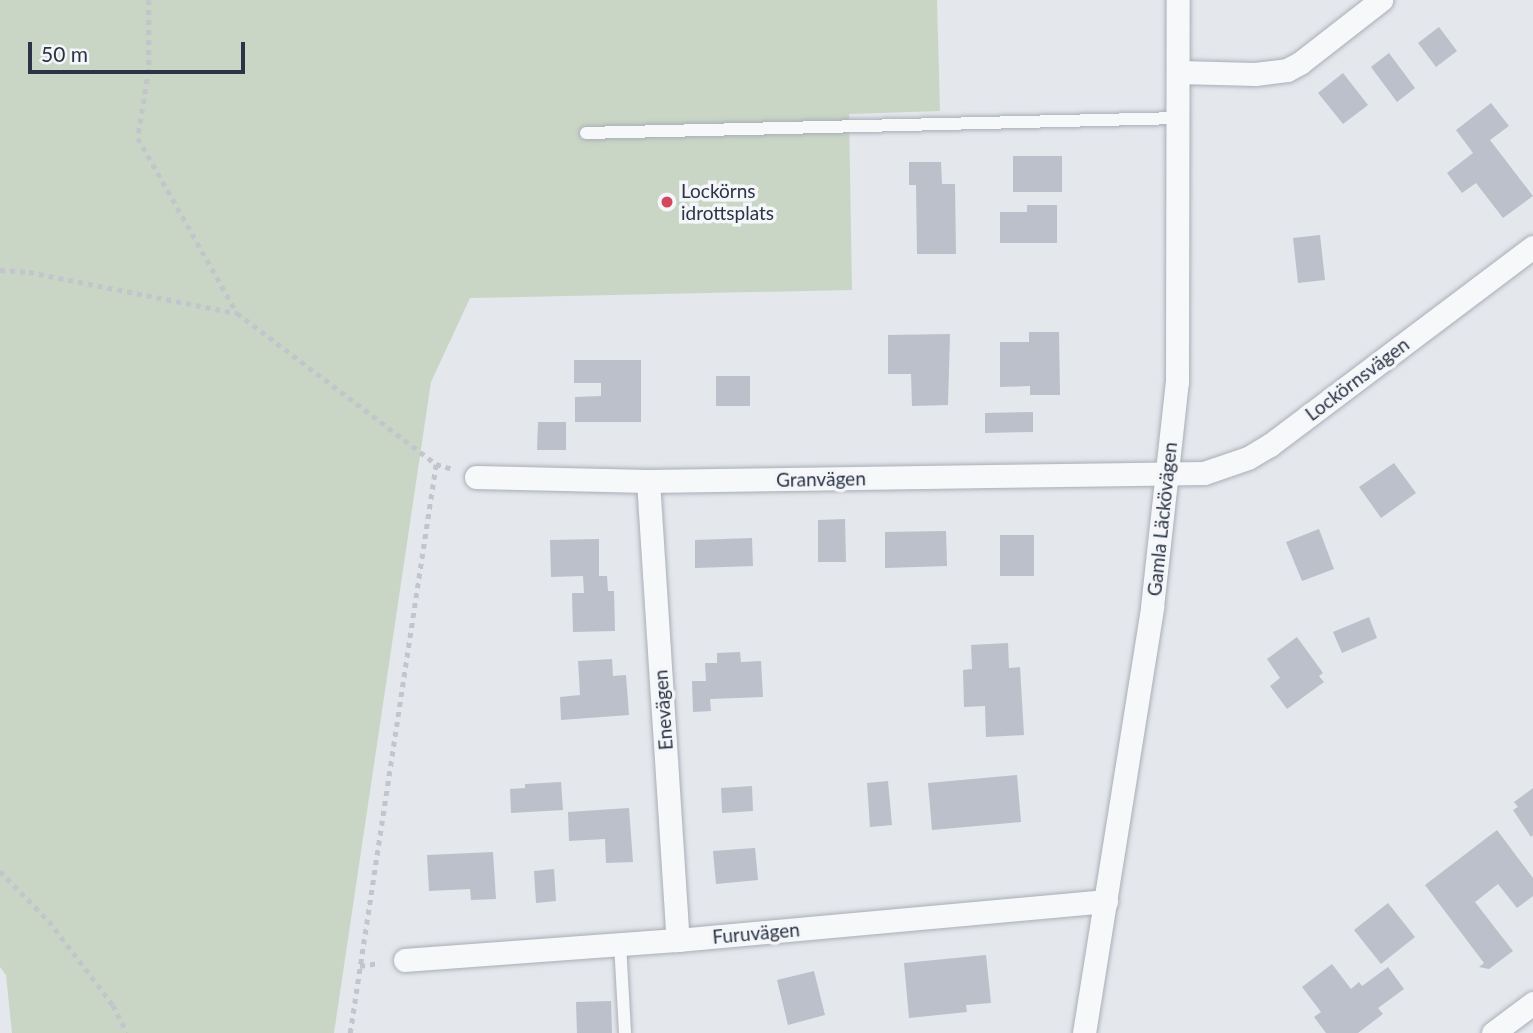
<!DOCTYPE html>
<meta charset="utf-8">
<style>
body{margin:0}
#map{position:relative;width:1533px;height:1033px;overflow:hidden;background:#e4e7ec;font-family:Lato,sans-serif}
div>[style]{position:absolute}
.green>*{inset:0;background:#c9d6c5}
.building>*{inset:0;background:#bbc0ca}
.path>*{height:4.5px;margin-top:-2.25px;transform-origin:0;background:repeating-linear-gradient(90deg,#c2c5cb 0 5px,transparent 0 10px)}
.roads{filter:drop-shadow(0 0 2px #a9aeb7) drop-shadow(0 0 2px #a9aeb7)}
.lane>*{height:12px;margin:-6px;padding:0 6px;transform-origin:6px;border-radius:6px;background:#f7f8fa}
.street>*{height:23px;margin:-11.5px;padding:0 11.5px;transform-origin:11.5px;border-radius:11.5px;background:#f7f8fa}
.dots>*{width:19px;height:19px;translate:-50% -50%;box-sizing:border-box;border:4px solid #f4f6f9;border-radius:50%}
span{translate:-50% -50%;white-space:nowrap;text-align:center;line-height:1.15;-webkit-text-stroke:7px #f4f6f9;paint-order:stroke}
.poi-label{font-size:19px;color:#2b3445}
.left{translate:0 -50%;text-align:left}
.street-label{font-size:19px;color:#2b3445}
.scale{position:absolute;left:28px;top:42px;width:217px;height:32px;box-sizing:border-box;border:4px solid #2b3445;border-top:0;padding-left:9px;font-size:21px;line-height:24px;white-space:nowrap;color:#2b3445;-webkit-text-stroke:5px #f4f6f9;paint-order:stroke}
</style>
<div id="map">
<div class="green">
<i style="clip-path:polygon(0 0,937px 0,940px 111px,849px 114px,852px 290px,470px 298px,431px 382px,334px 1033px,12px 1033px,6px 975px,0 967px)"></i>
</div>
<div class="building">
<i style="clip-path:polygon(1439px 27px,1457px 51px,1436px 67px,1418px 43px)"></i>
<i style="clip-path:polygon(1389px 53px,1415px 88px,1397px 102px,1371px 67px)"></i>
<i style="clip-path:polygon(1343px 73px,1368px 105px,1343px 124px,1318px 93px)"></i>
<i style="clip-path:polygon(1491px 103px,1509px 126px,1490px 140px,1533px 196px,1503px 218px,1476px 183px,1462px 193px,1447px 173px,1473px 153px,1456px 130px)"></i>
<i style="clip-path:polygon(1013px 156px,1062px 156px,1062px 192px,1013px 192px)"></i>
<i style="clip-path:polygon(909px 162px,941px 162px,942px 184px,955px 184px,956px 254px,917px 254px,916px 185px,909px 185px)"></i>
<i style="clip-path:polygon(1027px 205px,1057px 205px,1057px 243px,1000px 243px,1000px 212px,1027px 212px)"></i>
<i style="clip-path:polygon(1320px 235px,1325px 280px,1298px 283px,1293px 238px)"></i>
<i style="clip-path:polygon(1029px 332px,1059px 332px,1060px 395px,1030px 395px,1030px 386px,1000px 387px,1000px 342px,1029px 342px)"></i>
<i style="clip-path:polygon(950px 334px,948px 405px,912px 406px,911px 374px,888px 374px,888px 335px)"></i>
<i style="clip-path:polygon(574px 360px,641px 360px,641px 422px,575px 422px,575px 397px,601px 396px,601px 383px,574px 383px)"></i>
<i style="clip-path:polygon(716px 376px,750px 376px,750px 406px,716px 406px)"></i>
<i style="clip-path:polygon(1033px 412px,1033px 432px,985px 433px,985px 413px)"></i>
<i style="clip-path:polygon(538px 422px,566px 422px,566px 450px,537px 450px)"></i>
<i style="clip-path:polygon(1394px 463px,1416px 493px,1381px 518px,1359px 487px)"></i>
<i style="clip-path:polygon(845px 519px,846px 562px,818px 562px,818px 520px)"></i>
<i style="clip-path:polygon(1319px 529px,1334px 569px,1302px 581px,1286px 542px)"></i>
<i style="clip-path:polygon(946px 531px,947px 566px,885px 568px,885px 532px)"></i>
<i style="clip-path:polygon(1000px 535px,1034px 535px,1034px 576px,1000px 576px)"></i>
<i style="clip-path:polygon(752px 538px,753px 566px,695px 568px,695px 540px)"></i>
<i style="clip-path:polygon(599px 539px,599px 576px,607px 576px,608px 591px,614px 591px,615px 631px,573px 632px,572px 593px,584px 593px,583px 576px,551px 577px,550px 540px)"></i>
<i style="clip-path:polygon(1369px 617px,1377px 638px,1342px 653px,1333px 632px)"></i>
<i style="clip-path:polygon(1297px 637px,1323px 673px,1319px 676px,1324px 682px,1287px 709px,1270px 686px,1280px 678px,1267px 659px)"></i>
<i style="clip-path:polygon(1008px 643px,1009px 668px,1020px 667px,1024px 735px,986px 737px,985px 706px,964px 707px,963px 670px,972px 669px,971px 645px)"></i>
<i style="clip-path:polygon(740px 652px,741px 662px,761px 661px,763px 697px,710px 699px,711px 711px,693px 712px,692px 681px,706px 681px,705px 663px,717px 663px,717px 653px)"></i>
<i style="clip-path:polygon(612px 659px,613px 676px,626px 675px,629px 715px,561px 720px,560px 697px,580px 695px,578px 661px)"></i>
<i style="clip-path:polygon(1017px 775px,1021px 822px,932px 830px,928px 783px)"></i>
<i style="clip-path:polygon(888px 781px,892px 825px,870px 827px,867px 783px)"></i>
<i style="clip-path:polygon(561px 782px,563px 810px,511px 813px,510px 789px,525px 788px,525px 784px)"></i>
<i style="clip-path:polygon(752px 786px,753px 811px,722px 813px,721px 788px)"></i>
<i style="clip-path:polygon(1533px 788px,1533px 835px,1531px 837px,1513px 810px,1518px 807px,1514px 802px)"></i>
<i style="clip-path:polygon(629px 808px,633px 862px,606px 863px,605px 839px,569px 841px,568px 812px)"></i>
<i style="clip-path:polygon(1497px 830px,1533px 878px,1533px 896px,1517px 908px,1498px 884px,1475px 902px,1513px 951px,1489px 969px,1479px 967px,1484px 963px,1425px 885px)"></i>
<i style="clip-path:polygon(755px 848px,758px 880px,716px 884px,713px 851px)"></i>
<i style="clip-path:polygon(493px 852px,496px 899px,471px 900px,470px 889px,429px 891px,427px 855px)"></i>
<i style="clip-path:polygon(554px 869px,556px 901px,536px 903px,534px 871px)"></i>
<i style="clip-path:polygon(1388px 903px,1415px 937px,1381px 964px,1354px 930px)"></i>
<i style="clip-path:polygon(986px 955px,991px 1003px,966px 1005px,967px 1012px,909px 1018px,904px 963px)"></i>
<i style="clip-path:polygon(1332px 964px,1351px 989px,1359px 982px,1362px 986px,1388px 967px,1404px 989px,1378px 1008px,1383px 1014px,1358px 1033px,1326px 1033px,1314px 1017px,1321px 1012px,1302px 987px)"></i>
<i style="clip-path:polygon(814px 971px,825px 1015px,788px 1025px,777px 980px)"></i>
<i style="clip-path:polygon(611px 1001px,612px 1033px,577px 1033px,576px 1002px)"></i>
</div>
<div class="path">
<i style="left:149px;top:0;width:69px;rotate:90deg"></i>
<i style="left:149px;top:69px;width:70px;rotate:99.1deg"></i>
<i style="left:138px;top:138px;width:201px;rotate:60.5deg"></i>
<i style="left:0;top:270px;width:29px;rotate:4deg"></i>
<i style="left:29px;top:272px;width:212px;rotate:11.2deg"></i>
<i style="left:237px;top:313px;width:250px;rotate:37.2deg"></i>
<i style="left:436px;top:464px;width:17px;rotate:17deg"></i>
<i style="left:0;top:871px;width:70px;rotate:45.6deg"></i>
<i style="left:49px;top:921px;width:106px;rotate:52.7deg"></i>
<i style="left:113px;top:1005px;width:31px;rotate:63deg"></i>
<i style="left:360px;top:966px;width:20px;rotate:-9deg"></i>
<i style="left:350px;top:1033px;width:575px;rotate:-81.41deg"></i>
</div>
<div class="roads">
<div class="lane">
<i style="left:586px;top:133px;width:593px;rotate:-1.45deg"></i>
<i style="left:620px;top:943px;width:90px;rotate:86.8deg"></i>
</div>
<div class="street">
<i style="left:1179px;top:72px;width:76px;rotate:1.5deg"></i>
<i style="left:1255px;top:74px;width:32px;rotate:-7deg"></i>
<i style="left:1287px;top:70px;width:15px;rotate:-28deg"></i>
<i style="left:1300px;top:63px;width:103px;rotate:-37.9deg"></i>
<i style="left:476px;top:477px;width:172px;rotate:1.3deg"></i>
<i style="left:648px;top:481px;width:556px;rotate:-0.82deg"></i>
<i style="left:1204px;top:473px;width:46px;rotate:-18.8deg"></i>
<i style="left:1248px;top:458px;width:26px;rotate:-31deg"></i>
<i style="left:1270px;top:445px;width:329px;rotate:-37deg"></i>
<i style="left:648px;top:481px;width:460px;rotate:86.3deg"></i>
<i style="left:405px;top:960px;width:274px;rotate:-4.2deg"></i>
<i style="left:678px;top:940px;width:430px;rotate:-5.2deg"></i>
<i style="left:1084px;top:1033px;width:431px;rotate:-80.9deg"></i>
<i style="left:1152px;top:607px;width:226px;rotate:-83.7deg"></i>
<i style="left:1177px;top:382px;width:382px;rotate:-89.9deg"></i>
<i style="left:1493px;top:1033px;width:50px;rotate:-36.9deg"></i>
</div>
</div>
<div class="dots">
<i style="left:667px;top:202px;background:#d1495b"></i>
</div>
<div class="poi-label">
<span class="left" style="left:681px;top:202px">Lockörns<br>idrottsplats</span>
</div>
<div class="street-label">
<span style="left:1357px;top:379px;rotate:-37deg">Lockörnsvägen</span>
<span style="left:821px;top:479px;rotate:-1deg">Granvägen</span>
<span style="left:1162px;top:519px;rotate:-84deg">Gamla Läckövägen</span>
<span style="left:663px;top:710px;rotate:-94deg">Enevägen</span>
<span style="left:756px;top:933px;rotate:-5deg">Furuvägen</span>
</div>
<div class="scale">50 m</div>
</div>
